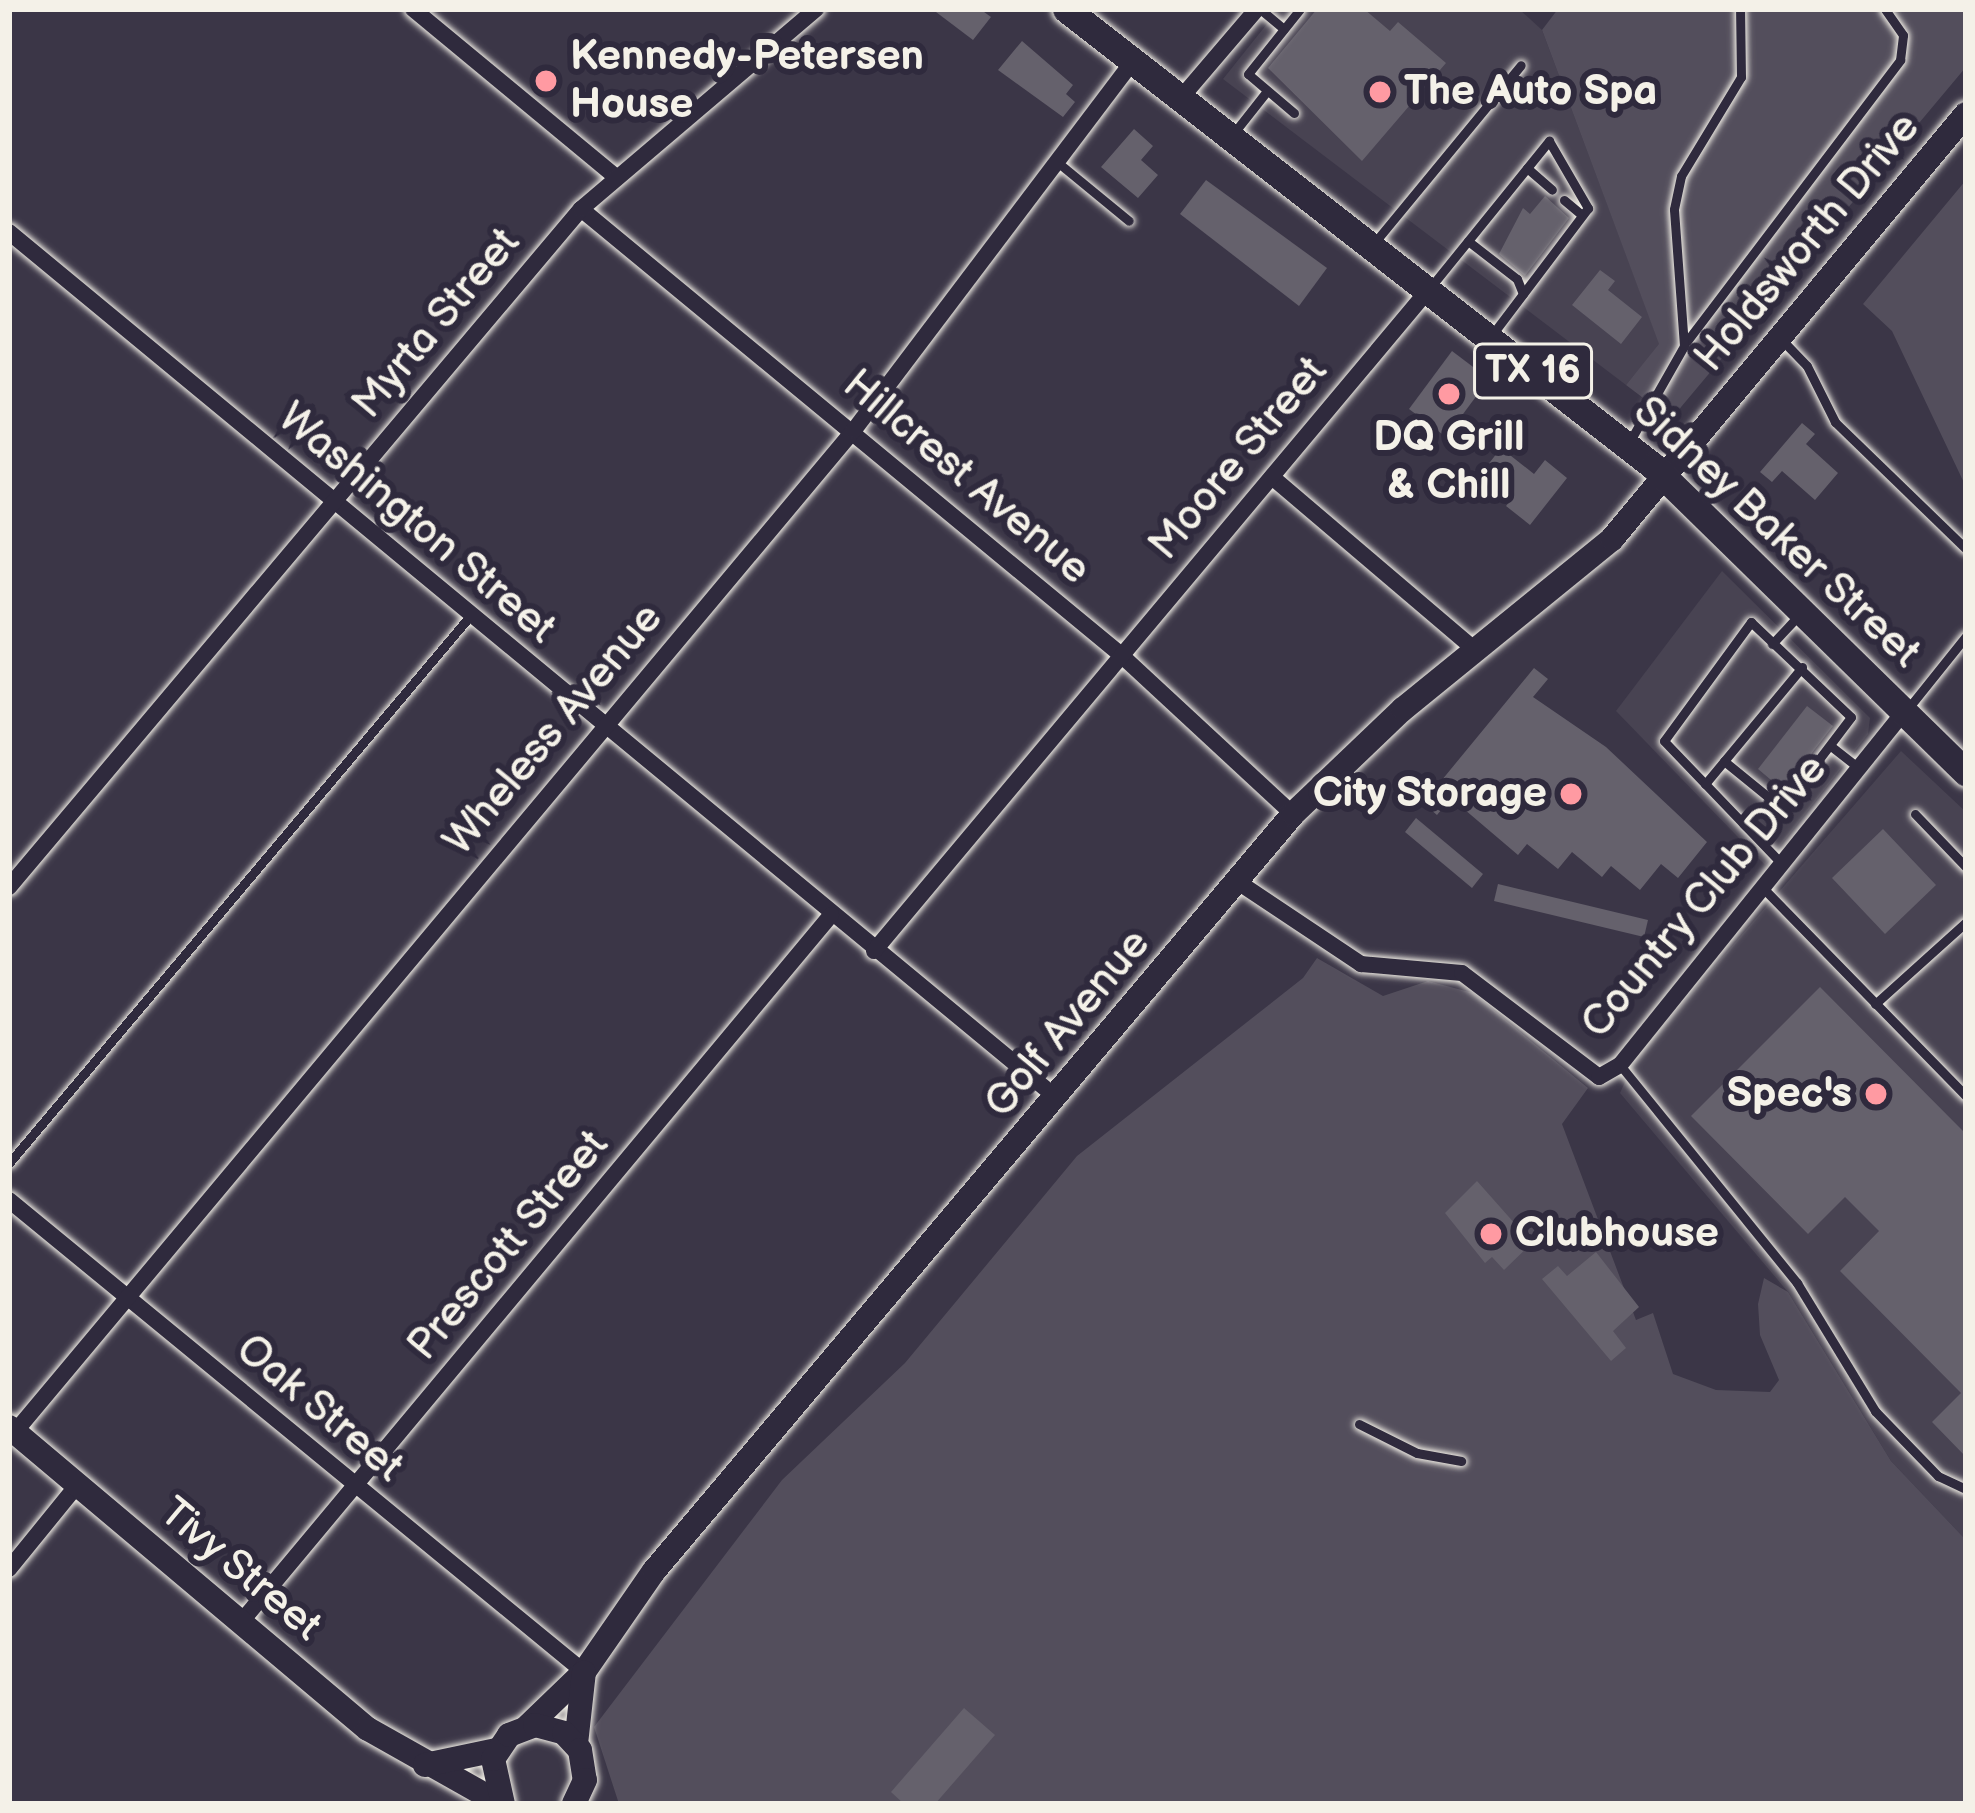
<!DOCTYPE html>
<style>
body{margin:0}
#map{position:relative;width:1975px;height:1813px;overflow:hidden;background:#3b3647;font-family:"Balsamiq Sans",sans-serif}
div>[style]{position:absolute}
.built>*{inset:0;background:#484352}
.green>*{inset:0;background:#534e5c}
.building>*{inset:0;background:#65616c}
.roads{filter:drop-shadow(0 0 3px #f4f1e8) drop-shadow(0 0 3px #f4f1e8)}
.lane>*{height:9px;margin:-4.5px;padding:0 4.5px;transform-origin:4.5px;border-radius:4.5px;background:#2f2a3d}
.street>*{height:16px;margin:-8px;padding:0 8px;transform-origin:8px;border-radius:8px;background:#2f2a3d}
.secondary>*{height:24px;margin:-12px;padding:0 12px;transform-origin:12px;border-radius:12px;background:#2f2a3d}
.primary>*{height:27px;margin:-13.5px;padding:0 13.5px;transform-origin:13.5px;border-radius:13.5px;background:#2f2a3d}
.dots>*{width:33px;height:33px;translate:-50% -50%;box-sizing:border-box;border:6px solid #2f2a3d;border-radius:50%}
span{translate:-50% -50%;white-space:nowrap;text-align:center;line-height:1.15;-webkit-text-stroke:12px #2f2a3d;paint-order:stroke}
.shield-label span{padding:3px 9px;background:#2f2a3d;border:3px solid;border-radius:9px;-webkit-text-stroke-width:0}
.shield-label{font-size:39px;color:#f4f1e8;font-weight:700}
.poi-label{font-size:42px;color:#f4f1e8;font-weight:700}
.left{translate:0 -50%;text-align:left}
.right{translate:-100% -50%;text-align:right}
.street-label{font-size:42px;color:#f4f1e8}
.frame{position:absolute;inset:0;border:12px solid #f4f1e8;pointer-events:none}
</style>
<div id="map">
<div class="built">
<i style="clip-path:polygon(1279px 9px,1519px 9px,1542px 30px,1660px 345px,1626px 385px,1223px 79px)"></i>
<i style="clip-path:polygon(1722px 571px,1870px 718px,1868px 734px,1765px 865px,1616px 711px)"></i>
<i style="clip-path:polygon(1901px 751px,1966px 812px,1964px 1538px,1891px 1461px,1788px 1292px,1620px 1093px,1637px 1056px)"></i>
</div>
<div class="green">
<i style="clip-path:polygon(1558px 9px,1966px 9px,1966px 67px,1671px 419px,1626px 385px,1659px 344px,1542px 30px)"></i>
<i style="clip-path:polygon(1966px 180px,1966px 487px,1892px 331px,1863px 304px)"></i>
<i style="clip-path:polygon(1317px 958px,1383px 996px,1428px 981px,1473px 993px,1588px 1088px,1562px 1124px,1636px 1320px,1653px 1313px,1673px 1374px,1716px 1390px,1770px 1392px,1779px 1380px,1760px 1335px,1758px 1304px,1764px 1278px,1788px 1292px,1891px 1461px,1966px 1540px,1966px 1804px,619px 1804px,594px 1727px,782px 1480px,905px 1363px,1077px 1156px,1303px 978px)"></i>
</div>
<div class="building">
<i style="clip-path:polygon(932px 9px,980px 9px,991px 17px,973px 40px)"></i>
<i style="clip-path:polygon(1317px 9px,1364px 9px,1390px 31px,1398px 22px,1446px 63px,1362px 161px,1268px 68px)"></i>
<i style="clip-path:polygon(1022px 41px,1073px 85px,1066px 94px,1075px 102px,1063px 117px,998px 70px)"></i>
<i style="clip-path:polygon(1134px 129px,1153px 146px,1141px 160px,1158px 175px,1138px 198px,1101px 167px)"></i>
<i style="clip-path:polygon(1206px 180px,1327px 268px,1299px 306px,1180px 214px)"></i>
<i style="clip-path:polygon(1545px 196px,1569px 218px,1525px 276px,1499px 254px,1523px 208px,1530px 214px)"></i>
<i style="clip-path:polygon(1600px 270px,1615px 281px,1608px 290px,1642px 317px,1621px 344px,1572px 305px)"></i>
<i style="clip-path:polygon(1452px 351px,1489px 379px,1446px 437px,1409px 409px)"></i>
<i style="clip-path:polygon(1802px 423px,1815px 434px,1806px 444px,1838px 473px,1815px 500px,1782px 471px,1772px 482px,1760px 472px)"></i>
<i style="clip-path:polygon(1501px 448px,1534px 474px,1545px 460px,1567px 478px,1530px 525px,1506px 506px,1514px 496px,1483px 471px)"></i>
<i style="clip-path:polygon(1534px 668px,1548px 679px,1533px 697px,1606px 747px,1707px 842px,1678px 878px,1661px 864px,1640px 890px,1611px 866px,1602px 877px,1572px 852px,1558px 869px,1527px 844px,1518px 855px,1451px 798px,1437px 815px,1423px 803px)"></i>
<i style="clip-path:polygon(1807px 706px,1833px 726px,1783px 790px,1758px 769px)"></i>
<i style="clip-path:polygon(1416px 818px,1483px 874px,1472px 888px,1405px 832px)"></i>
<i style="clip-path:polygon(1883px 829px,1936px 885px,1885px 934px,1832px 878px)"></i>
<i style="clip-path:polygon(1498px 884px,1648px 920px,1644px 937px,1494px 901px)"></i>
<i style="clip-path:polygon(1820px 987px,1966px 1134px,1966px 1457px,1932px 1422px,1961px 1393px,1840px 1271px,1879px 1231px,1845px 1197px,1808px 1234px,1691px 1116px)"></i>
<i style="clip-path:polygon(1477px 1181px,1532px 1243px,1504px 1270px,1492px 1257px,1485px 1263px,1445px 1213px)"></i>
<i style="clip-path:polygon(1596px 1252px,1639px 1307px,1613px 1331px,1626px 1348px,1611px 1361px,1542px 1279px,1558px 1266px,1567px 1276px)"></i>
<i style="clip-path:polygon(964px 1708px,995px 1735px,935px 1804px,904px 1804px,891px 1792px)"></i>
</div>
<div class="roads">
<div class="lane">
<i style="left:1260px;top:9px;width:31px;rotate:40deg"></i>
<i style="left:1294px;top:113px;width:60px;rotate:-139.7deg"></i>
<i style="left:1248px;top:74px;width:83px;rotate:-51.3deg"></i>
<i style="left:1233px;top:134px;width:55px;rotate:-51.7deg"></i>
<i style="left:1056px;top:161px;width:94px;rotate:39.4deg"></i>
<i style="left:1527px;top:168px;width:33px;rotate:41deg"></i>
<i style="left:1564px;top:200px;width:23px;rotate:40deg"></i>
<i style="left:1468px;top:241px;width:62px;rotate:37.8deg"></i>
<i style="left:1517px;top:279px;width:16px;rotate:68deg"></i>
<i style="left:1375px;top:242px;width:229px;rotate:-50.5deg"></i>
<i style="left:1429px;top:289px;width:191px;rotate:-51deg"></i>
<i style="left:1549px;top:141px;width:78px;rotate:59.8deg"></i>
<i style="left:1588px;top:208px;width:159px;rotate:127.1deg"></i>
<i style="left:1781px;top:339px;width:37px;rotate:46deg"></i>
<i style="left:1807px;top:366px;width:63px;rotate:63.4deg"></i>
<i style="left:1835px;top:422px;width:182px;rotate:44.1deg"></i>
<i style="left:1687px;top:341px;width:353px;rotate:-52.8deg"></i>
<i style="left:1900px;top:60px;width:25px;rotate:-83deg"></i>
<i style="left:1903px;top:35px;width:32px;rotate:-125deg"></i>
<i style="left:1630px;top:441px;width:109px;rotate:-60.4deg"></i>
<i style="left:1684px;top:346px;width:137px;rotate:-94.2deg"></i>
<i style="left:1674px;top:209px;width:34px;rotate:-78deg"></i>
<i style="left:1681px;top:176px;width:116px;rotate:-58.8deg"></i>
<i style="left:1741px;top:77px;width:68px;rotate:-90.8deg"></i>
<i style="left:1772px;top:644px;width:40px;rotate:-47deg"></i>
<i style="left:1906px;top:711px;width:96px;rotate:-51.3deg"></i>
<i style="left:1832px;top:747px;width:34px;rotate:38deg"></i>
<i style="left:1724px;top:761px;width:55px;rotate:39.1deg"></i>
<i style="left:1767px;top:796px;width:21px;rotate:11deg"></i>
<i style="left:1788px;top:800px;width:104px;rotate:-52.8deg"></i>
<i style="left:1851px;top:717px;width:138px;rotate:-136.5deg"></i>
<i style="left:1751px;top:622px;width:147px;rotate:126.2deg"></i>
<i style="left:1664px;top:741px;width:170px;rotate:46.2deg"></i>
<i style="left:1705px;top:784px;width:152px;rotate:-50.3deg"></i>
<i style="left:1915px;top:814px;width:74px;rotate:46.1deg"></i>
<i style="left:1763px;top:888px;width:291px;rotate:45.7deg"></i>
<i style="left:1875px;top:1004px;width:122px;rotate:-42deg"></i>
<i style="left:1620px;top:1065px;width:281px;rotate:50.9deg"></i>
<i style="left:1797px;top:1283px;width:150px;rotate:58.6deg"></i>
<i style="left:1875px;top:1411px;width:91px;rotate:45.9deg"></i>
<i style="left:1938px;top:1476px;width:31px;rotate:25deg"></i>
<i style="left:9px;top:1163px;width:715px;rotate:-49.88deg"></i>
<i style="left:1359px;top:1424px;width:65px;rotate:26.6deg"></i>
<i style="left:1417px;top:1453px;width:45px;rotate:10.3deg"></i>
</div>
<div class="street">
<i style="left:413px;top:9px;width:261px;rotate:39.6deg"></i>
<i style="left:1180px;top:99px;width:118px;rotate:-49.5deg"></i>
<i style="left:581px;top:209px;width:699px;rotate:39.54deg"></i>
<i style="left:1120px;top:654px;width:236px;rotate:42.8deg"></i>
<i style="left:9px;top:232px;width:1360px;rotate:39.57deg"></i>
<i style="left:1272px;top:477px;width:267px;rotate:40.4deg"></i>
<i style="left:1238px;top:882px;width:148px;rotate:33.7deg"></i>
<i style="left:1361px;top:964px;width:101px;rotate:5.1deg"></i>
<i style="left:1462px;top:973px;width:172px;rotate:37.2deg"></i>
<i style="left:1599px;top:1077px;width:24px;rotate:-30deg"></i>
<i style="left:1620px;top:1065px;width:454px;rotate:-51.2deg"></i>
<i style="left:9px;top:887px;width:887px;rotate:-49.85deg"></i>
<i style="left:581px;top:209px;width:309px;rotate:-40.4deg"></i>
<i style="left:874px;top:951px;width:864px;rotate:-50.02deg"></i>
<i style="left:9px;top:1200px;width:744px;rotate:39.38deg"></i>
<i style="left:15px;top:1432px;width:1307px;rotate:-50.06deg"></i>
<i style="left:854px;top:430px;width:461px;rotate:-52.9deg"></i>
<i style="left:9px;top:1569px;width:111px;rotate:-50.9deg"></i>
<i style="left:241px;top:1622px;width:921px;rotate:-50.15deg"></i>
</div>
<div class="secondary">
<i style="left:9px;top:1427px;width:469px;rotate:40.1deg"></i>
<i style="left:368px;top:1729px;width:153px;rotate:29.4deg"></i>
<i style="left:527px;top:1727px;width:79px;rotate:-44deg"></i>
<i style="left:584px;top:1672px;width:123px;rotate:-55.3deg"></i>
<i style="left:654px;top:1571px;width:991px;rotate:-49.83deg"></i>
<i style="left:1293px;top:814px;width:152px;rotate:-43.7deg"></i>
<i style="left:1403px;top:709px;width:269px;rotate:-39.1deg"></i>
<i style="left:1612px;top:539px;width:553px;rotate:-50.21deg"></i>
<i style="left:576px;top:1744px;width:72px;rotate:-83.7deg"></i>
<i style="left:425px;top:1765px;width:74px;rotate:-11.8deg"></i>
<i style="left:503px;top:1804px;width:46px;rotate:-102.5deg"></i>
<i style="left:493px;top:1759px;width:29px;rotate:-56deg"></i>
<i style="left:509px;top:1735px;width:28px;rotate:-21deg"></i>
<i style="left:535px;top:1725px;width:30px;rotate:15deg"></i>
<i style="left:564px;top:1733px;width:23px;rotate:47deg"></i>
<i style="left:580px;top:1750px;width:30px;rotate:81deg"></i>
<i style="left:585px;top:1780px;width:26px;rotate:115deg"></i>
</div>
<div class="primary">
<i style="left:1066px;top:9px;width:744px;rotate:37.9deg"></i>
<i style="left:1653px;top:466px;width:438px;rotate:44.4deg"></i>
</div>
</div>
<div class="dots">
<i style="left:546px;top:81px;background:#ff9aa2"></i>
<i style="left:1380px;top:92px;background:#ff9aa2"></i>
<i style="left:1449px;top:394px;background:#ff9aa2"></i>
<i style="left:1571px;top:794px;background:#ff9aa2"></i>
<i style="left:1876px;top:1094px;background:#ff9aa2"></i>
<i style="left:1491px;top:1234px;background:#ff9aa2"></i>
</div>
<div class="shield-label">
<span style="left:1533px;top:371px">TX 16</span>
</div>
<div class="poi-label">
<span class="left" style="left:570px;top:81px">Kennedy-Petersen<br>House</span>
<span class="left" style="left:1404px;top:92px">The Auto Spa</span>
<span style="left:1449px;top:462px">DQ Grill<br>&amp; Chill</span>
<span class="right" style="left:1547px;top:794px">City Storage</span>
<span class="right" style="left:1852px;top:1094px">Spec's</span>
<span class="left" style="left:1515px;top:1234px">Clubhouse</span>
</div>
<div class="street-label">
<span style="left:1808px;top:243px;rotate:-50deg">Holdsworth Drive</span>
<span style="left:437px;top:324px;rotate:-50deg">Myrta Street</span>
<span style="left:1239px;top:459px;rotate:-50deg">Moore Street</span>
<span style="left:966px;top:478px;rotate:40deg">Hillcrest Avenue</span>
<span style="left:416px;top:524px;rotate:40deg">Washington Street</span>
<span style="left:1776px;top:533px;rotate:43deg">Sidney Baker Street</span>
<span style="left:554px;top:730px;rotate:-50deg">Wheless Avenue</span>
<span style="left:1705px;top:897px;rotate:-50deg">Country Club Drive</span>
<span style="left:1068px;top:1024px;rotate:-50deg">Golf Avenue</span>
<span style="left:509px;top:1246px;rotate:-50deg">Prescott Street</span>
<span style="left:319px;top:1409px;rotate:40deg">Oak Street</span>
<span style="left:240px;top:1570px;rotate:40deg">Tivy Street</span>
</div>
<div class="frame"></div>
</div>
